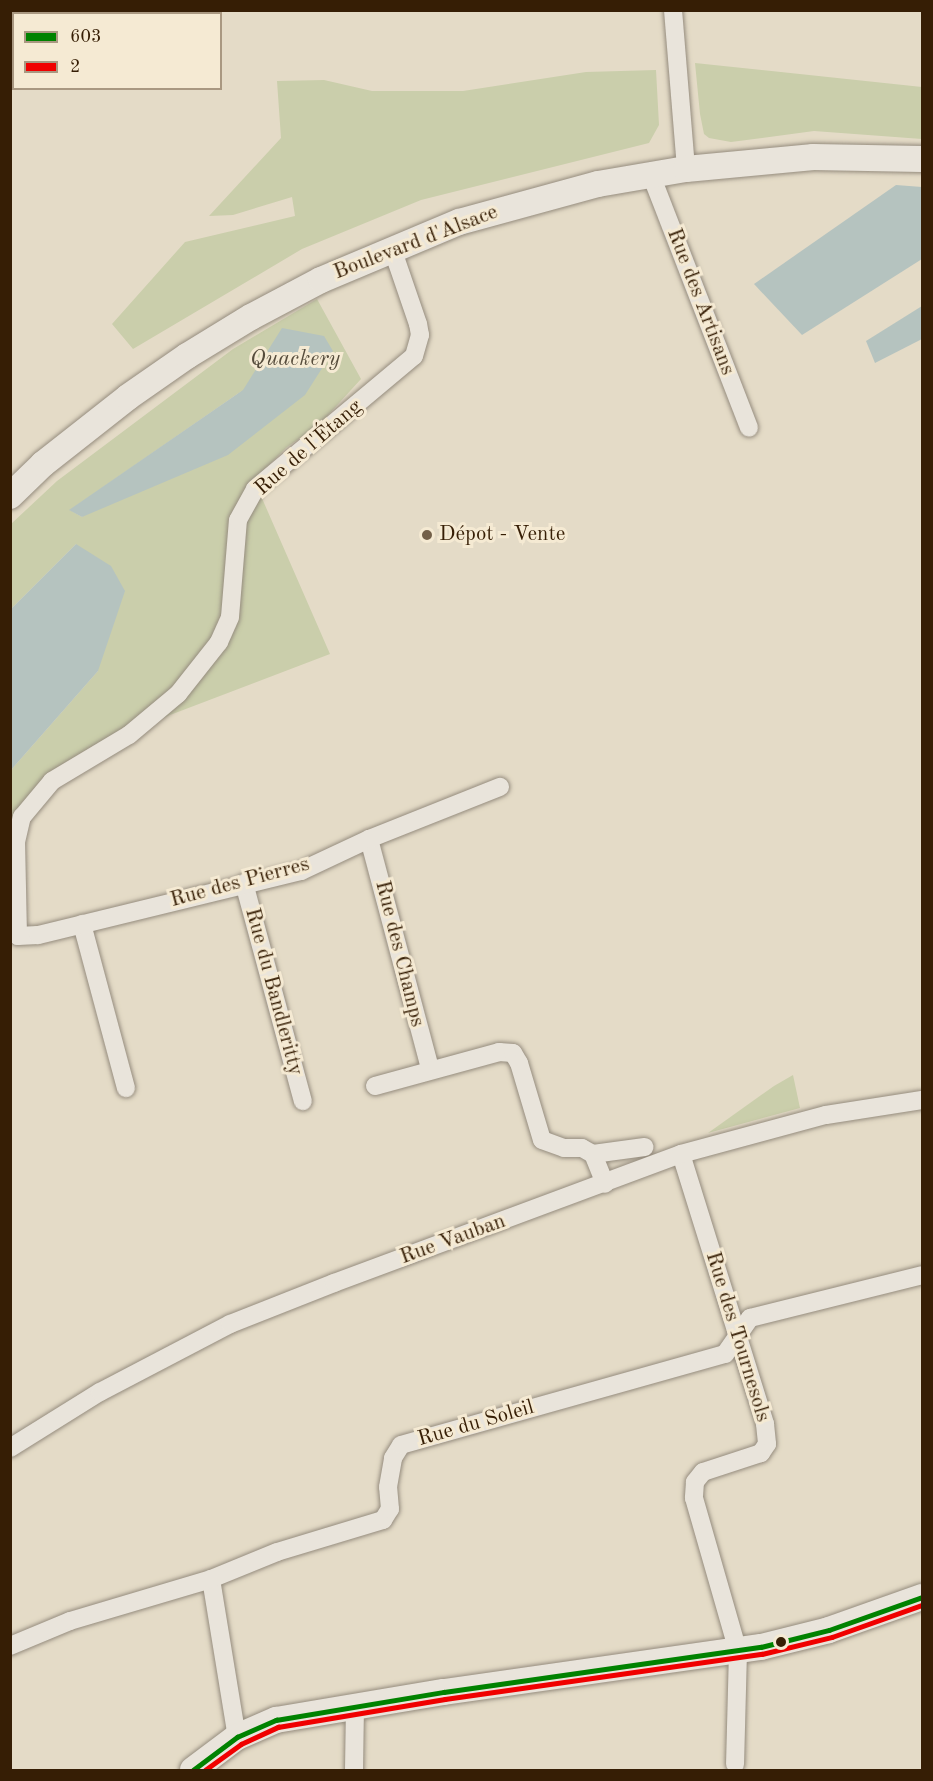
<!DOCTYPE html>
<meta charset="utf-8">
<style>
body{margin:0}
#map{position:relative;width:933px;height:1781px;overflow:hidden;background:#e4dbc7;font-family:"Old Standard TT",serif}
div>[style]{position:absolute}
.green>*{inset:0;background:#caceab}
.water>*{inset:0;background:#b5c3bf}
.roads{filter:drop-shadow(0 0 2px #958c7e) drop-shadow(0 0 2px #958c7e)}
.street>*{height:18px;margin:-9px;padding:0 9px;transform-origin:9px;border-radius:9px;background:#e9e4db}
.secondary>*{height:26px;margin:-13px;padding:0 13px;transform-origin:13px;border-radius:13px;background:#e9e4db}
.bus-1>*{height:4.5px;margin:-2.25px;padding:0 2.25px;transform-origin:2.25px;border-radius:2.25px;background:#008200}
.bus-2>*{height:4.5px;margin:-2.25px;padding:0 2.25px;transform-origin:2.25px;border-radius:2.25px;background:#f00000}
.dots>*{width:16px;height:16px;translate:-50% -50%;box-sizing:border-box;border:3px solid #f5ead3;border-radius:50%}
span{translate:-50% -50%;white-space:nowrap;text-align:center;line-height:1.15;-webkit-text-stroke:6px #f5ead3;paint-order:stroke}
.street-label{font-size:21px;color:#361e05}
.poi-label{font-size:21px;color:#361e05}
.left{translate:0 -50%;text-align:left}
.water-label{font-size:22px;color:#564c3c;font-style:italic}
.frame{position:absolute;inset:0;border:12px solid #361e05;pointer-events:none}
.legend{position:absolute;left:12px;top:12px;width:210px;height:78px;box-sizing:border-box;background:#f5ead3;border:2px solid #a99881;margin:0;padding:8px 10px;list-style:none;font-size:18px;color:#361e05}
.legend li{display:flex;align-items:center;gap:12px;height:30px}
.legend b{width:30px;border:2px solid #a99881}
</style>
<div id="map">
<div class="green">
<i style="clip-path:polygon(695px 63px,922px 87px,922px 139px,814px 131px,731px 142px,709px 138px,704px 134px,700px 114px)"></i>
<i style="clip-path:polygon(656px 70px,659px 125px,649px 143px,421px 200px,302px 249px,133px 349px,112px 324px,185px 242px,295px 216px,292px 197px,233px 215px,209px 216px,281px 138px,277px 81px,324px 80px,372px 91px,463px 91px,586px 72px)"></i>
<i style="clip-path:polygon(evenodd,317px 299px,361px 379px,319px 425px,287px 447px,254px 480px,330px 654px,170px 715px,75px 760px,11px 845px,11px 770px,98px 671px,76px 544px,11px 609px,11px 524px,57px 481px,233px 349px,317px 299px,243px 390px,82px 517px,70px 510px,243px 390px)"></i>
<i style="clip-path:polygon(793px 1075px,800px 1108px,708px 1133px,774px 1086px)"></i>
</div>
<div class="water">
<i style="clip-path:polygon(896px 185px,922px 187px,922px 259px,802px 335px,754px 284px)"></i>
<i style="clip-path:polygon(922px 306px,922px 339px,875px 363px,866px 341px)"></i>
<i style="clip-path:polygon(282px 328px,324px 336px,333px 351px,305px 395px,228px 455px,82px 517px,69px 510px,243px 390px)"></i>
<i style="clip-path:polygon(76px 544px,111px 566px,125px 591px,98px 671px,11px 770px,11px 609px)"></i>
</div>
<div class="roads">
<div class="street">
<i style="left:673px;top:10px;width:160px;rotate:85.3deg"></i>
<i style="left:651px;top:175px;width:271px;rotate:68.8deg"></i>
<i style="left:369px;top:839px;width:238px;rotate:75.1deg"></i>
<i style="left:244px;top:883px;width:226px;rotate:74.9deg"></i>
<i style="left:82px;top:924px;width:170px;rotate:75deg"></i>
<i style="left:18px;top:936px;width:94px;rotate:-91.2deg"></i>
<i style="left:16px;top:842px;width:26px;rotate:-77deg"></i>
<i style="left:22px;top:817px;width:47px;rotate:-50.2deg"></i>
<i style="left:52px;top:781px;width:90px;rotate:-30.9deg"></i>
<i style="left:129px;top:735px;width:64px;rotate:-39.9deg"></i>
<i style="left:178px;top:694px;width:66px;rotate:-51.7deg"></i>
<i style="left:219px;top:642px;width:27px;rotate:-66deg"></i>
<i style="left:230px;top:617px;width:97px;rotate:-85.3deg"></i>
<i style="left:238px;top:520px;width:35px;rotate:-61deg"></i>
<i style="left:255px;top:489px;width:207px;rotate:-39.9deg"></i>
<i style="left:414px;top:356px;width:22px;rotate:-74deg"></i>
<i style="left:420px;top:335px;width:11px;rotate:-100deg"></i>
<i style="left:418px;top:324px;width:80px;rotate:-108.9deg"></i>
<i style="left:18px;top:936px;width:20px;rotate:-3deg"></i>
<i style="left:38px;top:935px;width:271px;rotate:-13.7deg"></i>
<i style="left:301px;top:871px;width:75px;rotate:-25.2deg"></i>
<i style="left:369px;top:839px;width:141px;rotate:-21.7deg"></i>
<i style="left:375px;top:1086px;width:129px;rotate:-15.3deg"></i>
<i style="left:499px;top:1052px;width:14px;rotate:4deg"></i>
<i style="left:513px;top:1053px;width:12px;rotate:59deg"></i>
<i style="left:519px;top:1063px;width:80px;rotate:73.4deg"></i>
<i style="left:542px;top:1140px;width:23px;rotate:20deg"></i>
<i style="left:564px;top:1148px;width:18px"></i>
<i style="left:582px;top:1148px;width:13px;rotate:29deg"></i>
<i style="left:593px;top:1154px;width:32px;rotate:68deg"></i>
<i style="left:593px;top:1154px;width:52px;rotate:-7.7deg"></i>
<i style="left:681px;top:1154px;width:283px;rotate:72.7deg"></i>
<i style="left:765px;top:1424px;width:20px;rotate:84deg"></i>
<i style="left:767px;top:1444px;width:11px;rotate:124deg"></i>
<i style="left:761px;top:1453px;width:61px;rotate:161.9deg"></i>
<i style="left:703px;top:1472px;width:13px;rotate:129deg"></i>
<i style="left:695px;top:1482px;width:16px;rotate:94deg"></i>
<i style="left:694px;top:1498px;width:159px;rotate:74deg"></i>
<i style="left:738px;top:1651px;width:113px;rotate:91.5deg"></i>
<i style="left:10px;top:1448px;width:106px;rotate:-31.9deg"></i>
<i style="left:100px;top:1392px;width:147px;rotate:-27.6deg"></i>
<i style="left:230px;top:1324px;width:112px;rotate:-21.5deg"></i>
<i style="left:334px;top:1283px;width:370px;rotate:-20.4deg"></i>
<i style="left:681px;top:1154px;width:150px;rotate:-15.1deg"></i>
<i style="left:826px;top:1115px;width:97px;rotate:-8.9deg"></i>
<i style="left:211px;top:1579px;width:160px;rotate:80.7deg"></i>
<i style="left:10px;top:1646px;width:65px;rotate:-22.6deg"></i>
<i style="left:70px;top:1621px;width:147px;rotate:-16.6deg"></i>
<i style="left:211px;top:1579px;width:71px;rotate:-22.2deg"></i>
<i style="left:277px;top:1552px;width:111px;rotate:-16.8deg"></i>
<i style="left:383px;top:1520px;width:13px;rotate:-58deg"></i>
<i style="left:390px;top:1509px;width:22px;rotate:-95deg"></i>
<i style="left:388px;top:1487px;width:29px;rotate:-80deg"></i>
<i style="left:393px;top:1458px;width:15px;rotate:-58deg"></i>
<i style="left:401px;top:1445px;width:337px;rotate:-15.7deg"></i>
<i style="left:725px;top:1354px;width:44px;rotate:-55.2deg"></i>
<i style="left:750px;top:1318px;width:177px;rotate:-14deg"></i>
<i style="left:354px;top:1770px;width:63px;rotate:-89.1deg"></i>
</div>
<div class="secondary">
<i style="left:10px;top:496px;width:46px;rotate:-44.1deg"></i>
<i style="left:43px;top:464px;width:108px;rotate:-38.2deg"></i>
<i style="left:128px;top:397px;width:72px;rotate:-34.8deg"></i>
<i style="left:187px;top:356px;width:75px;rotate:-31.4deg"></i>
<i style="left:251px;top:317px;width:79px;rotate:-27.9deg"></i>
<i style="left:321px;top:280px;width:150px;rotate:-22.8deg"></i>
<i style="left:459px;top:222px;width:144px;rotate:-15.3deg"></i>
<i style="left:598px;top:184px;width:89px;rotate:-9.7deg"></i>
<i style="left:686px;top:169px;width:128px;rotate:-5.4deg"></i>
<i style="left:813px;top:157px;width:109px;rotate:1.1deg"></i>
<i style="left:193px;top:1770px;width:55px;rotate:-36.9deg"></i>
<i style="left:237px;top:1737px;width:43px;rotate:-23.6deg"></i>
<i style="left:276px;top:1720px;width:170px;rotate:-9.5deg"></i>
<i style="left:444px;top:1692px;width:320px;rotate:-8.1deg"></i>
<i style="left:761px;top:1647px;width:70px;rotate:-14deg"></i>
<i style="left:829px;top:1630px;width:99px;rotate:-19.5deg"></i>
</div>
</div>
<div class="bus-1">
<i style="left:193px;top:1770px;width:55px;rotate:-36.9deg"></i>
<i style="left:237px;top:1737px;width:43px;rotate:-23.6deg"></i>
<i style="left:276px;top:1720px;width:170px;rotate:-9.5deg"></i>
<i style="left:444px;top:1692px;width:320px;rotate:-8.1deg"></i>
<i style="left:761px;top:1647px;width:70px;rotate:-14deg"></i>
<i style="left:829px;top:1630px;width:99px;rotate:-19.5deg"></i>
</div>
<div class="bus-2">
<i style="left:205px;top:1770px;width:44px;rotate:-35.8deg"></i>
<i style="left:241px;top:1744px;width:41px;rotate:-24.7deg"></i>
<i style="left:278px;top:1727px;width:169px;rotate:-9.5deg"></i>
<i style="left:445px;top:1699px;width:320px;rotate:-8.1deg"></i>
<i style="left:762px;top:1654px;width:72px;rotate:-13.7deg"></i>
<i style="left:832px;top:1637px;width:96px;rotate:-19.6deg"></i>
</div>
<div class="dots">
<i style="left:427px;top:535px;background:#736049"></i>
<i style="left:781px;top:1642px;background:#361e05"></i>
</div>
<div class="street-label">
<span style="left:416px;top:243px;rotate:-21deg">Boulevard d'Alsace</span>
<span style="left:700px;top:302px;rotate:69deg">Rue des Artisans</span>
<span style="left:309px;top:448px;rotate:-41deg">Rue de l'Étang</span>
<span style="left:240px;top:883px;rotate:-15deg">Rue des Pierres</span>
<span style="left:399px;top:954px;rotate:76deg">Rue des Champs</span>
<span style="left:273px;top:992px;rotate:75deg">Rue du Bandleritty</span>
<span style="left:453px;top:1240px;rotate:-20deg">Rue Vauban</span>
<span style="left:737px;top:1337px;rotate:73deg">Rue des Tournesols</span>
<span style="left:476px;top:1424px;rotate:-16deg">Rue du Soleil</span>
</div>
<div class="poi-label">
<span class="left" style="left:439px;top:535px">Dépot - Vente</span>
</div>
<div class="water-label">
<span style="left:295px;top:360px">Quackery</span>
</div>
<div class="frame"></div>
<ul class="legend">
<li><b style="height:8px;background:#008200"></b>603</li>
<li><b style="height:8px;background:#f00000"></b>2</li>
</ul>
</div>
